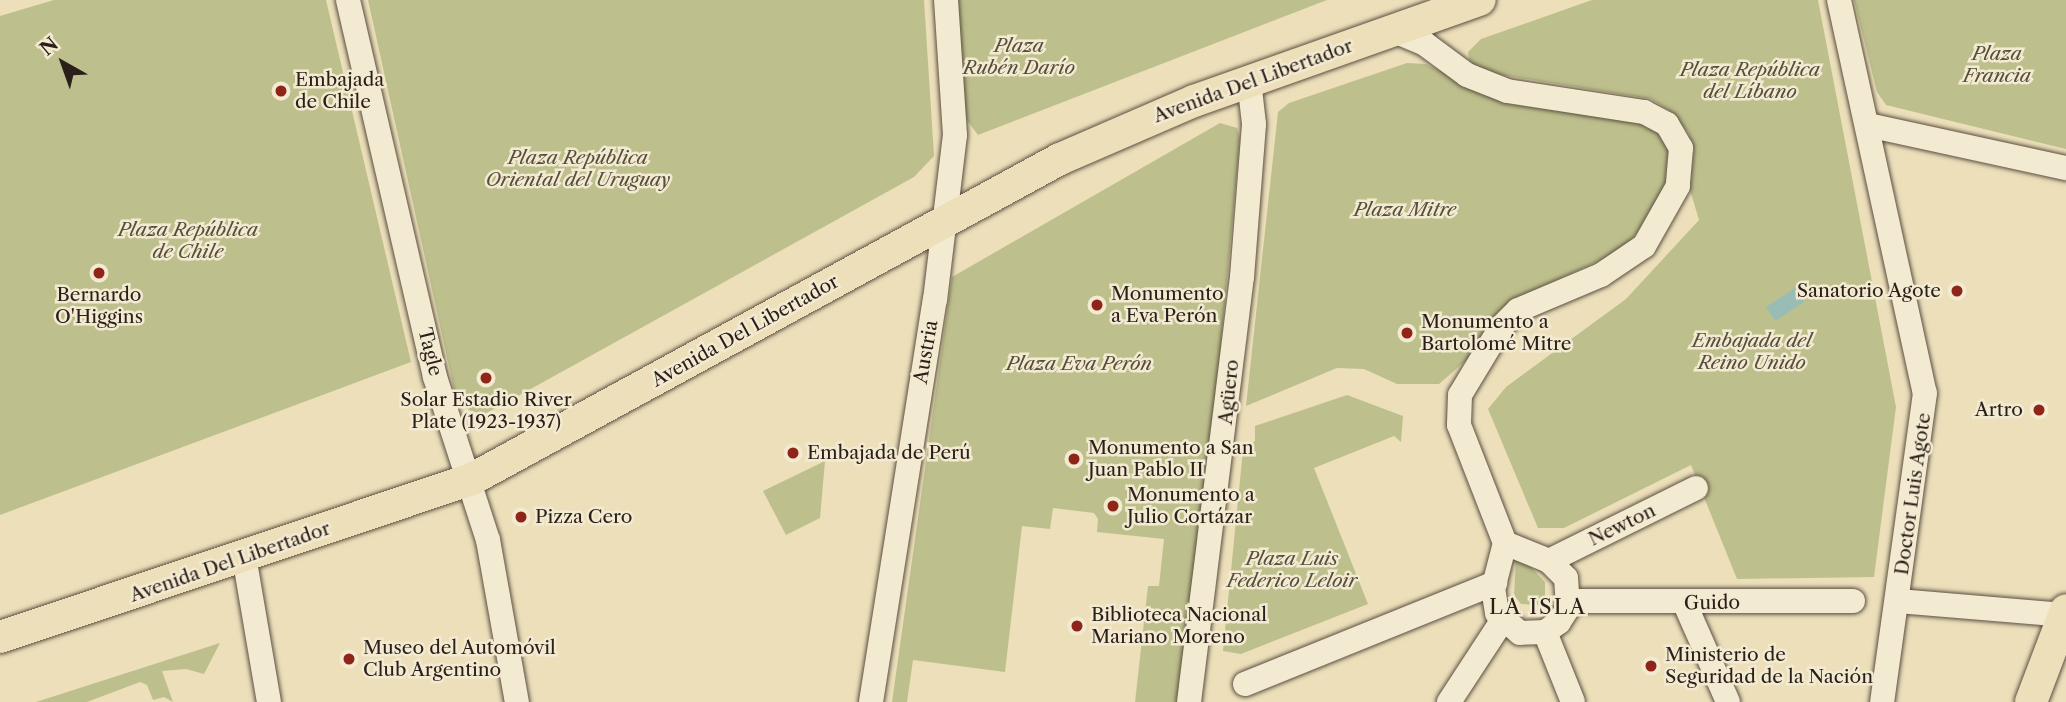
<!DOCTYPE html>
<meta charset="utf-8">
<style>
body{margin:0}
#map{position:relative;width:2066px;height:702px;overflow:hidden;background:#ecdfba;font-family:"Libre Caslon Text",serif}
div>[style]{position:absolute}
.green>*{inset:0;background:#bdc08c}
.water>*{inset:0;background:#99bcb5}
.roads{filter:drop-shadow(0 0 2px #5b4f41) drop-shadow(0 0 2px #5b4f41)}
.minor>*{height:24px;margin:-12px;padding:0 12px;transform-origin:12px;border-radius:12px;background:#f3ead2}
.major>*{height:32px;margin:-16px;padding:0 16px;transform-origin:16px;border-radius:16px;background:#ecdfba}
.dots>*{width:19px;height:19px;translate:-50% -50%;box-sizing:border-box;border:4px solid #f3ead2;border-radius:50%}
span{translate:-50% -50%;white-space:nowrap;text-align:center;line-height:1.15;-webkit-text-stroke:5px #f3ead2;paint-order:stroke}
.park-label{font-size:19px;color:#574f3c;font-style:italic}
.poi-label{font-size:19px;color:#2b1f19}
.left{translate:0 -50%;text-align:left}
.right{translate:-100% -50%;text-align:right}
.street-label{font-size:19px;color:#2b1f19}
.neighbourhood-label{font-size:21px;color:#2b1f19;letter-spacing:2px}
.north{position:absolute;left:28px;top:28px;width:70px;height:70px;-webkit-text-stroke:5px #f3ead2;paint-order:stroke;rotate:320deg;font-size:19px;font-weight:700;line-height:28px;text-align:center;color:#2b1f19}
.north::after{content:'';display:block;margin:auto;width:24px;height:32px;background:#2b1f19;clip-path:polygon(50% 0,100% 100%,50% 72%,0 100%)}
</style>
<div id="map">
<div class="green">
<i style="clip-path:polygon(54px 0,326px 0,411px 362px,0 515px,0 16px)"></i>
<i style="clip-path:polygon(368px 0,924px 0,934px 156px,914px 177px,498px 407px,486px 413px,472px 412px,459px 403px,454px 389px)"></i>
<i style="clip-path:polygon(957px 0,1327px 0,978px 135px,966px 119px)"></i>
<i style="clip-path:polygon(1592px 0,1818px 0,1896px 407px,1874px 577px,1737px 579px,1691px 465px,1564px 528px,1538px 528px,1488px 409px,1506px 387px,1626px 299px,1699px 220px,1690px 190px,1694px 149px,1688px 132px,1669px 110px,1651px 99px,1483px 72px,1469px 60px,1468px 52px,1481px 39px)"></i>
<i style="clip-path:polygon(1854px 0,2066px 0,2066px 149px,1886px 105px,1877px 92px)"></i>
<i style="clip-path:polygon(1407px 63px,1426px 64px,1508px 104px,1648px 124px,1663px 135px,1671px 152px,1670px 175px,1641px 228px,1622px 250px,1511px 301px,1492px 318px,1471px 356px,1439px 384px,1397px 384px,1364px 369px,1337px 368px,1246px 406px,1278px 112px,1289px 103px)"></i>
<i style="clip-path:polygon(1220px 123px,1237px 128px,1240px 139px,1218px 376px,1177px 702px,1135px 702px,1148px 586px,1159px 586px,1164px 539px,1097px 532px,1098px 519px,1094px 513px,1053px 508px,1050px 529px,1022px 526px,1005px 672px,913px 660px,907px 702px,892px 702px,952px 277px)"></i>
<i style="clip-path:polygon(1347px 395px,1403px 416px,1401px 442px,1394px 436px,1314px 468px,1368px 604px,1241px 654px,1223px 651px,1243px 450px,1255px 441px,1255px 426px)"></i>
<i style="clip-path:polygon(825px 461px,820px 518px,786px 535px,763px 491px)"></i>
<i style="clip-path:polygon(1516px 559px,1523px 559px,1545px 582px,1545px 598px,1537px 605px,1521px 604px,1514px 595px)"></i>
<i style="clip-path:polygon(220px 643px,204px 674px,186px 669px,162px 671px,173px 702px,164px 697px,153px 700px,147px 685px,140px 682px,87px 702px,36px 702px)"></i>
</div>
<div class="water">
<i style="clip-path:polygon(1795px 288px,1804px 302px,1775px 321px,1766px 307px)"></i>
</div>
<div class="roads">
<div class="minor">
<i style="left:348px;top:0;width:387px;rotate:77deg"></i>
<i style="left:435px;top:377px;width:171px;rotate:72deg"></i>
<i style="left:488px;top:540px;width:165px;rotate:79.9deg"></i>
<i style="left:1839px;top:0;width:402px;rotate:77.7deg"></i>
<i style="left:1925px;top:393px;width:312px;rotate:97.9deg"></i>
<i style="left:1392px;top:30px;width:36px;rotate:23deg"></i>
<i style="left:1425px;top:44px;width:52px;rotate:36.4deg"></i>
<i style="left:1467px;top:75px;width:43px;rotate:21.8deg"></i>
<i style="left:1507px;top:91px;width:139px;rotate:8.7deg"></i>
<i style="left:1644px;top:112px;width:26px;rotate:28deg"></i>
<i style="left:1667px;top:124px;width:28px;rotate:60deg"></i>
<i style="left:1681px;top:148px;width:38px;rotate:95deg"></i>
<i style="left:1678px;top:186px;width:69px;rotate:119.5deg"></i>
<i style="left:1644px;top:246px;width:52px;rotate:146deg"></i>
<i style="left:1601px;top:275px;width:90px;rotate:157.1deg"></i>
<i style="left:1518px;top:310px;width:24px;rotate:135deg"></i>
<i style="left:1501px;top:327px;width:79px;rotate:121.1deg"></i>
<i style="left:1460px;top:395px;width:30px;rotate:92deg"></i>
<i style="left:1459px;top:425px;width:127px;rotate:68.7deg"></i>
<i style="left:1868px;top:125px;width:203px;rotate:12.3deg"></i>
<i style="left:1505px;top:543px;width:48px;rotate:22.2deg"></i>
<i style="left:1549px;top:561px;width:24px;rotate:45deg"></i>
<i style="left:1566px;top:578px;width:30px;rotate:86deg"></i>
<i style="left:1568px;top:608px;width:17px;rotate:123deg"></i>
<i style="left:1559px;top:622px;width:17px;rotate:144deg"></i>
<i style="left:1545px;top:632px;width:25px;rotate:178deg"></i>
<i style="left:1520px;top:633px;width:30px;rotate:-139deg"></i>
<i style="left:1497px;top:613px;width:24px;rotate:-99deg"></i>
<i style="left:1493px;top:589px;width:48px;rotate:-75.4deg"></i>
<i style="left:244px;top:556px;width:148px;rotate:80.3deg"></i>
<i style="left:1549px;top:561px;width:164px;rotate:-26.4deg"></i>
<i style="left:1570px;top:601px;width:283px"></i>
<i style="left:1898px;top:601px;width:169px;rotate:4.8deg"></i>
<i style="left:1685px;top:604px;width:107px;rotate:66.3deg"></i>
<i style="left:1545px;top:632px;width:75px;rotate:68.2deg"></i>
<i style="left:1245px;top:684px;width:270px;rotate:-22deg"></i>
<i style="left:871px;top:702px;width:407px;rotate:-81deg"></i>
<i style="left:935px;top:300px;width:166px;rotate:-83.1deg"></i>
<i style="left:955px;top:135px;width:135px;rotate:-93.8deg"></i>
<i style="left:1189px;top:702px;width:428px;rotate:-82.9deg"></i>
<i style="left:1242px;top:277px;width:153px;rotate:-85.5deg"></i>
<i style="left:1254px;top:124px;width:44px;rotate:-96.5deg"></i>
<i style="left:1449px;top:702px;width:97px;rotate:-56.8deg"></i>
</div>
<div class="major">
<i style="left:0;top:637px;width:498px;rotate:-18.5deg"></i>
<i style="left:472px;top:479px;width:669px;rotate:-28.56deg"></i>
<i style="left:1060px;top:159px;width:146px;rotate:-23.4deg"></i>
<i style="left:1194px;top:101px;width:303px;rotate:-19.5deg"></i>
<i style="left:2031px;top:702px;width:98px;rotate:-69.2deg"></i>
</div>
</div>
<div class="dots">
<i style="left:281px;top:91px;background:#8f2418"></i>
<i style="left:99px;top:273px;background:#8f2418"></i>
<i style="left:1957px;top:291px;background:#8f2418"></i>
<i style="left:1097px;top:305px;background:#8f2418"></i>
<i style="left:1407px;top:333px;background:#8f2418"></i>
<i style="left:486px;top:378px;background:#8f2418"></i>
<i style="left:2039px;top:410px;background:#8f2418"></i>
<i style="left:793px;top:453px;background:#8f2418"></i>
<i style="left:1074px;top:459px;background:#8f2418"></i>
<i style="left:1113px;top:506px;background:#8f2418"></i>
<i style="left:521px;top:517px;background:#8f2418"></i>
<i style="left:1077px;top:626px;background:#8f2418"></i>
<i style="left:349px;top:659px;background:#8f2418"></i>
<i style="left:1651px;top:666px;background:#8f2418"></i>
</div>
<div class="park-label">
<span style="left:1019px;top:57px">Plaza<br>Rubén Darío</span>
<span style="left:1997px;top:65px">Plaza<br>Francia</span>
<span style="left:1750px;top:81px">Plaza República<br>del Líbano</span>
<span style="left:578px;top:169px">Plaza República<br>Oriental del Uruguay</span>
<span style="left:1405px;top:210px">Plaza Mitre</span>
<span style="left:188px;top:241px">Plaza República<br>de Chile</span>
<span style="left:1752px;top:352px">Embajada del<br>Reino Unido</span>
<span style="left:1079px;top:364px">Plaza Eva Perón</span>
<span style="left:1292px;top:570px">Plaza Luis<br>Federico Leloir</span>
</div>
<div class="poi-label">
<span class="left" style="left:295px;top:91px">Embajada<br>de Chile</span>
<span class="right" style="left:1941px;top:291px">Sanatorio Agote</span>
<span class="left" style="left:1111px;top:305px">Monumento<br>a Eva Perón</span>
<span style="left:99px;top:306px">Bernardo<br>O'Higgins</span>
<span class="left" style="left:1421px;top:333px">Monumento a<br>Bartolomé Mitre</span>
<span style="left:486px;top:411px">Solar Estadio River<br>Plate (1923-1937)</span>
<span class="right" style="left:2023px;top:410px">Artro</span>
<span class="left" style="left:1088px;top:459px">Monumento a San<br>Juan Pablo II</span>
<span class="left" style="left:807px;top:453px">Embajada de Perú</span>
<span class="left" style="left:1127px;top:506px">Monumento a<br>Julio Cortázar</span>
<span class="left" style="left:535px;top:517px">Pizza Cero</span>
<span class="left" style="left:1091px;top:626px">Biblioteca Nacional<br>Mariano Moreno</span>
<span class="left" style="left:363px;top:659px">Museo del Automóvil<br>Club Argentino</span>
<span class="left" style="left:1665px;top:666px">Ministerio de<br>Seguridad de la Nación</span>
</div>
<div class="street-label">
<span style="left:1253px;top:81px;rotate:-20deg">Avenida Del Libertador</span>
<span style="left:745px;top:331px;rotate:-29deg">Avenida Del Libertador</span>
<span style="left:430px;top:352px;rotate:76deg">Tagle</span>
<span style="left:926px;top:352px;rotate:-80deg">Austria</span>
<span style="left:1229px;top:392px;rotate:-84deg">Agüero</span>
<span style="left:1913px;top:494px;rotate:-82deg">Doctor Luis Agote</span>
<span style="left:1622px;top:525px;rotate:-26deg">Newton</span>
<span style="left:230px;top:562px;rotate:-19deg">Avenida Del Libertador</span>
<span style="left:1712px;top:603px;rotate:-1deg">Guido</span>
</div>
<div class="neighbourhood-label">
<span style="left:1538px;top:607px">LA ISLA</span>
</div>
<div class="north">N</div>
</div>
